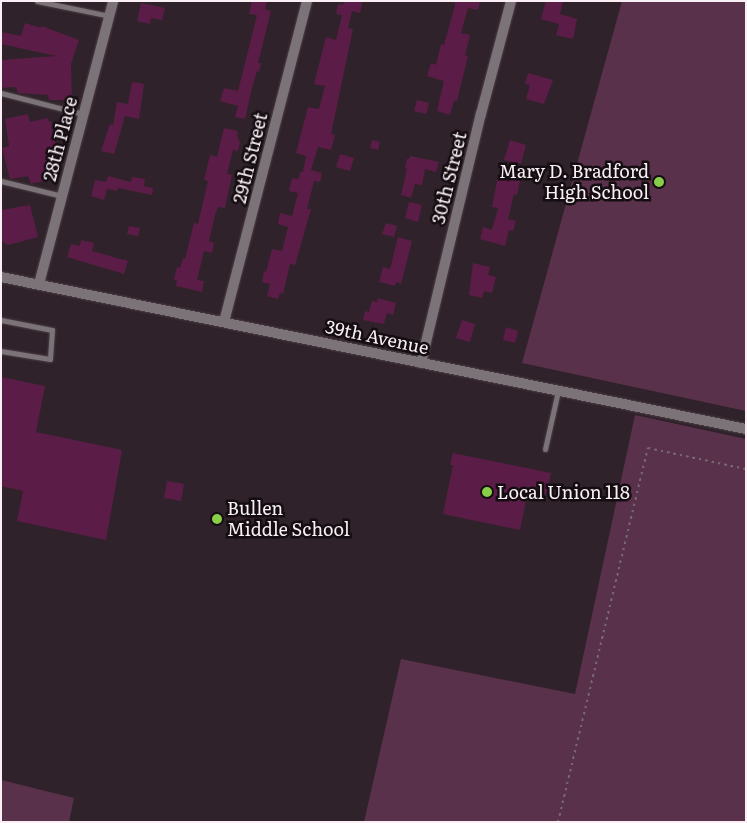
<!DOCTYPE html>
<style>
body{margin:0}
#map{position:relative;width:747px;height:823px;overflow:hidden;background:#30222a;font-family:Literata,serif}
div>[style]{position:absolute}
.green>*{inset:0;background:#59314a}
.building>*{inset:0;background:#5b1d47}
.path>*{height:2px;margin-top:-1px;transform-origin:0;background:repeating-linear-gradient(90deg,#766970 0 2.5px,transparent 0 6.5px)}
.roads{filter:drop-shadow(0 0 1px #4c3f46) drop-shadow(0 0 1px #4c3f46)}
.service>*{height:5px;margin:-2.5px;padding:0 2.5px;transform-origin:2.5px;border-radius:2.5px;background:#7b7377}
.minor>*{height:10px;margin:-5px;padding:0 5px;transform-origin:5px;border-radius:5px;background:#7b7377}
.tertiary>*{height:10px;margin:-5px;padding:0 5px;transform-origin:5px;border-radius:5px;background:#7b7377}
.dots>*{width:14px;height:14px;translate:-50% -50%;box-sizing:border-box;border:2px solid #140d11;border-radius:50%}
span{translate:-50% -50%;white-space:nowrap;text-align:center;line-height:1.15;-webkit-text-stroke:5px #140d11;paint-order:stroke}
.street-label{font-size:18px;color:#f9eff4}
.poi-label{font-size:18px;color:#f9eff4}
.right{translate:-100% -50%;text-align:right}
.left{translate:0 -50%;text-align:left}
.frame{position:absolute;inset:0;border:2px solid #f9eff4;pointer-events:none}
</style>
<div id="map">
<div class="green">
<i style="clip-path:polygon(622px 1px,746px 1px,746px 411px,522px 363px)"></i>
<i style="clip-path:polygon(635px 415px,746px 439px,746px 822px,364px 822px,401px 659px,575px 694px)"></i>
<i style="clip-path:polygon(1px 780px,74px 798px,69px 822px,1px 822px)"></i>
</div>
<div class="building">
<i style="clip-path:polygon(252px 1px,267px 1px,265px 9px,271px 11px,258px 63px,261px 63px,259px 72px,257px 71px,252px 88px,245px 119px,235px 117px,238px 106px,220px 101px,224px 88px,238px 91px,257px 15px,249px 14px)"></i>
<i style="clip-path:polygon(344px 1px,360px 1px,362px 3px,360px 13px,352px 11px,348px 28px,353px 29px,331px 134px,335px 135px,331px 150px,318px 147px,311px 170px,322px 173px,320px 182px,314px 181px,307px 209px,311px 209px,295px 265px,290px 264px,283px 294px,280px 293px,278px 299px,267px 296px,270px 284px,262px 282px,264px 271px,266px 272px,272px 249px,282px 251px,288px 227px,278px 224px,280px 213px,292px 216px,298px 193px,289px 191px,292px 178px,299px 179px,300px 172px,303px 172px,306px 156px,296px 153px,308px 107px,319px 109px,325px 86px,314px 84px,326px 37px,336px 40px,342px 15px,336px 14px,338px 4px,343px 5px)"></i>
<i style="clip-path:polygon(454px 1px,480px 1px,478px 10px,468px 8px,461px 33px,470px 35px,465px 55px,468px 56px,457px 101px,454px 101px,450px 115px,437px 111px,444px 81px,427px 76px,431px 63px,436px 65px,441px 44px,444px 45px,455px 5px)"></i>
<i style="clip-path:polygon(546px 1px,563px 1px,560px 14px,577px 19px,573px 39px,556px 35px,559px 24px,541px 19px)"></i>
<i style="clip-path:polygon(141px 3px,165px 8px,162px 20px,151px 18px,150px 24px,137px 21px)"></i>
<i style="clip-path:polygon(25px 23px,41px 28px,42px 26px,79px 40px,71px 64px,72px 100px,49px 100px,48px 95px,18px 93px,16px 87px,1px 88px,1px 60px,56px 56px,1px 44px,1px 32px,21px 36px)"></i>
<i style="clip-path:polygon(528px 73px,553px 80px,544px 104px,526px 99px,530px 85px,525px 84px)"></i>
<i style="clip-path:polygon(132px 82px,144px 84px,139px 119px,125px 116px,114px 154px,101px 151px,110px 124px,113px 125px,117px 102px,128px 104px)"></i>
<i style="clip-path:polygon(417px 100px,429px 103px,426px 114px,414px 111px)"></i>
<i style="clip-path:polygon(28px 114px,30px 122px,48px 118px,49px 122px,51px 121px,56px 146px,47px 150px,52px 179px,31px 184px,28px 176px,10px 179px,2px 148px,9px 146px,5px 119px)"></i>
<i style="clip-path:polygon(224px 128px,238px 131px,237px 136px,240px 142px,238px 151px,233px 150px,227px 174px,232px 175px,225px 208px,218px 207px,215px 215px,209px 241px,214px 243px,212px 253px,204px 251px,197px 280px,204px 281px,202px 292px,176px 286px,177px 280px,174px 280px,177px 267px,180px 268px,183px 258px,185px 259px,194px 223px,198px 224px,208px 181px,204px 180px,210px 155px,217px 157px)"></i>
<i style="clip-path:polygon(372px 140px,380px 142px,378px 150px,370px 148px)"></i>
<i style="clip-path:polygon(510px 140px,526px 145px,521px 164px,504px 160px)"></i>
<i style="clip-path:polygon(340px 154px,354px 158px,350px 171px,336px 167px)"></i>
<i style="clip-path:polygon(410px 156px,439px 162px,436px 172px,425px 169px,422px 185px,415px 184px,411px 198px,401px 195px,407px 169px,405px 168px,407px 159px,409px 159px)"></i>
<i style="clip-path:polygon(516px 166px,529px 171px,527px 178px,514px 175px)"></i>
<i style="clip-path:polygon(108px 176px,131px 182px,132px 177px,145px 179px,144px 186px,153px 188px,152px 195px,118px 188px,117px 191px,107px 189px,104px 200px,91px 196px,95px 180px,106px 182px)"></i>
<i style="clip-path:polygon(498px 176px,520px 181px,517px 195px,514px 194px,508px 219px,516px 221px,513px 231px,509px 230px,505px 246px,480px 239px,483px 227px,492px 230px,498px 208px,492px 207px)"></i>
<i style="clip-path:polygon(409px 202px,422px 205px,418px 222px,405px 218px)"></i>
<i style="clip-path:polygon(30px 205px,38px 237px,8px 245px,1px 241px,1px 210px)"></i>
<i style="clip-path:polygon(386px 223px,397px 226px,394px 237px,382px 234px)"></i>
<i style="clip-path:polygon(129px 226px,140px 228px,138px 236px,127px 234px)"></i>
<i style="clip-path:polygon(398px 237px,412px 241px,401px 284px,396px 282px,395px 286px,379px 282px,383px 267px,390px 269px)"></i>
<i style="clip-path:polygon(81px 240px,94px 243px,92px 251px,128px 261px,124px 274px,67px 257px,71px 244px,80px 246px)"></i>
<i style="clip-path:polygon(473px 263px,490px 267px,488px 275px,496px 277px,492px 293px,484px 291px,482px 298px,469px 295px)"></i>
<i style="clip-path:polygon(378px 298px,396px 303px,393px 315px,387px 313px,384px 324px,363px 320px,365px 311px,369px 312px,372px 301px,377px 302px)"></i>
<i style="clip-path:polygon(462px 320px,475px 324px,470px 342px,456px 338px)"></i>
<i style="clip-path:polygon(506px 327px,518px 331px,515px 343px,503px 340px)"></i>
<i style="clip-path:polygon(1px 377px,45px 386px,36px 432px,122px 450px,106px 540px,17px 521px,23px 491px,1px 486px)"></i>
<i style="clip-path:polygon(453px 453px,551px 473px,546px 494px,528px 491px,520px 530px,443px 514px,453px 465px,450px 465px)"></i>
<i style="clip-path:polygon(167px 481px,184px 484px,181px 501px,164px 498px)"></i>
</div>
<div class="path">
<i style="left:558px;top:822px;width:385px;rotate:-76.5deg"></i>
<i style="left:648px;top:448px;width:100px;rotate:12.1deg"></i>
</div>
<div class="roads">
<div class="service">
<i style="left:37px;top:1px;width:75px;rotate:11.6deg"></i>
<i style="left:1px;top:93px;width:85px;rotate:14.4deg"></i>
<i style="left:1px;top:181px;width:63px;rotate:13.8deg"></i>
<i style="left:1px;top:320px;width:52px;rotate:11.1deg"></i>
<i style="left:52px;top:330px;width:29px;rotate:94deg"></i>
<i style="left:50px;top:359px;width:50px;rotate:-170.7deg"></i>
<i style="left:545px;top:449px;width:59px;rotate:-77.4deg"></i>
</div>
<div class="minor">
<i style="left:39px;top:284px;width:293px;rotate:-75.3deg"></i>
<i style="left:224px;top:322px;width:332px;rotate:-75.5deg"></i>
<i style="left:421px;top:363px;width:256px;rotate:-76.5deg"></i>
<i style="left:481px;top:114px;width:117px;rotate:-75.1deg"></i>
</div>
<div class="tertiary">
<i style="left:1px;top:277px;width:760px;rotate:11.53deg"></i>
</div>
</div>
<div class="dots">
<i style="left:659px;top:182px;background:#89ce48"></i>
<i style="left:487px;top:492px;background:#89ce48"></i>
<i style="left:217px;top:519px;background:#89ce48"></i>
</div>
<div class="street-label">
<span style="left:60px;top:139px;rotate:-75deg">28th Place</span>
<span style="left:250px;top:158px;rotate:-76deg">29th Street</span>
<span style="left:449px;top:178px;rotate:-76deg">30th Street</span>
<span style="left:377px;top:337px;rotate:12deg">39th Avenue</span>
</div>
<div class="poi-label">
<span class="right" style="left:649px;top:182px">Mary D. Bradford<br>High School</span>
<span class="left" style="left:497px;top:492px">Local Union 118</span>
<span class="left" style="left:227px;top:519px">Bullen<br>Middle School</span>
</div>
<div class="frame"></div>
</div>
